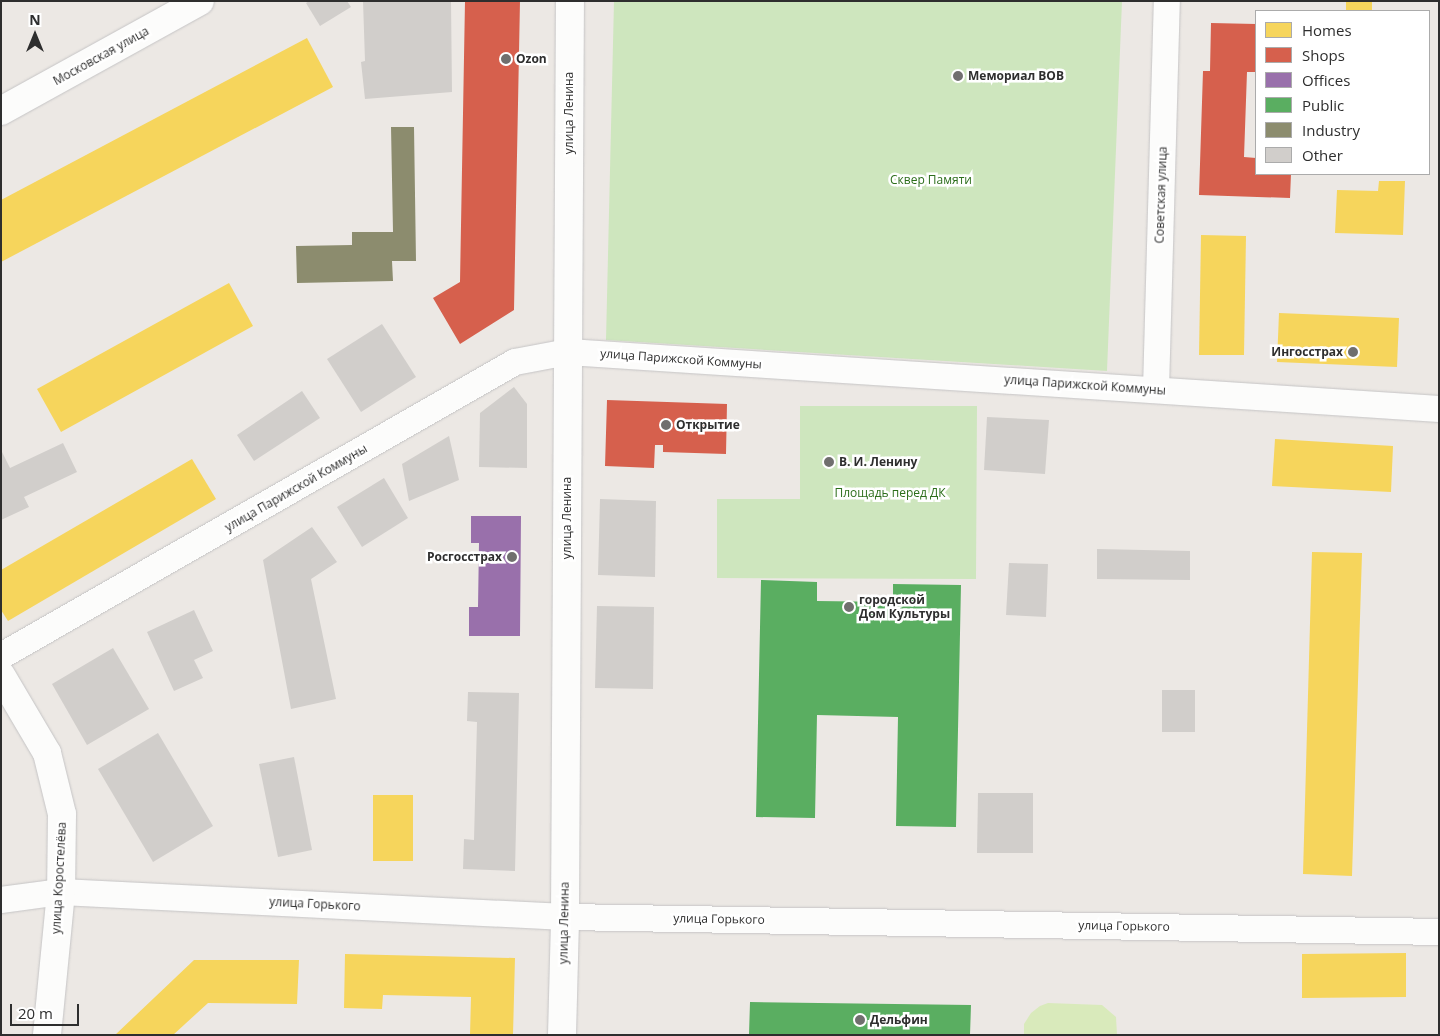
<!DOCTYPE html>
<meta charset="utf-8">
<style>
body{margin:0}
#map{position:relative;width:1440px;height:1036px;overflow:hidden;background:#ece8e4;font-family:"Open Sans",sans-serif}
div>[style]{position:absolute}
.green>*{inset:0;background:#cee6be}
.pitch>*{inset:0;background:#d9eabb}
.homes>*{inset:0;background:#f6d55c}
.shops>*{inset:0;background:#d6604d}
.offices>*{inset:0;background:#9970ab}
.public>*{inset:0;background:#5aae61}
.industry>*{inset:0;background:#8c8c6e}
.building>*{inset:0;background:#d1cecb}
.roads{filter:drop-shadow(0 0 1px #c5c4c5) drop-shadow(0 0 1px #c5c4c5)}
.minor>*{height:26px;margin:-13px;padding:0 13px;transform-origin:13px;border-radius:13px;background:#fcfcfb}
.tertiary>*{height:28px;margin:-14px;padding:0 14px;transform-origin:14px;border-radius:14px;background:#fcfcfb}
.dots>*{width:14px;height:14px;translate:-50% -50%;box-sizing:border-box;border:2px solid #fff;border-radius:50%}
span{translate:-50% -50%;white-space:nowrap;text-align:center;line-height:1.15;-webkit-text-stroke:5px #fff;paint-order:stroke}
.street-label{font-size:12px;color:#2e2e2e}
.poi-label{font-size:12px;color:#2e2e2e;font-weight:700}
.left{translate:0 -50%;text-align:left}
.right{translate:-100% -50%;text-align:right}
.park-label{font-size:12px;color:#2c6e1b}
.frame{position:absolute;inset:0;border:2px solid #2e2e2e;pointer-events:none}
.legend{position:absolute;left:1255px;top:10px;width:175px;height:165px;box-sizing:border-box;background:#fff;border:1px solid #ababab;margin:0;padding:6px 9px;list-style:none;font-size:15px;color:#2e2e2e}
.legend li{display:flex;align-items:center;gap:10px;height:25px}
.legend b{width:25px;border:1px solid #ababab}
.north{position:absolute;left:10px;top:10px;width:50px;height:50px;-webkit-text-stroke:4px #fff;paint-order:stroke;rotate:0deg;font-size:14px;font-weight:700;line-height:20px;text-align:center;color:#2e2e2e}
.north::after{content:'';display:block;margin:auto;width:18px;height:22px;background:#2e2e2e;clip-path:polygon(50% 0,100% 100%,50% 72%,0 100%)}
.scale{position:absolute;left:10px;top:1004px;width:69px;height:22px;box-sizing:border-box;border:2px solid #2e2e2e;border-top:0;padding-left:6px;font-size:15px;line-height:18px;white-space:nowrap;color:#2e2e2e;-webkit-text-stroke:4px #fff;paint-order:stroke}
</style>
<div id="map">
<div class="green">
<i style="clip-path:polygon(614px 1px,1122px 1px,1107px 371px,606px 340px)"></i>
<i style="clip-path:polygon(800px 406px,977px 406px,976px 579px,717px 578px,717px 499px,800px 499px)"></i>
</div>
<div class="pitch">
<i style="clip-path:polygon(1048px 1003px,1102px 1005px,1116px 1017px,1117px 1035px,1024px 1035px,1024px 1024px,1031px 1013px,1040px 1006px)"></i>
</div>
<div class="homes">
<i style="clip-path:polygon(1346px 1px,1372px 1px,1372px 11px,1346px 11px)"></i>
<i style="clip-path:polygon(307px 38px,333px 87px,1px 262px,1px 200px)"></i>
<i style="clip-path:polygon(1379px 181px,1405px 181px,1403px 235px,1335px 233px,1337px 190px,1378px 191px)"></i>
<i style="clip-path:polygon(1201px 235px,1246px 236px,1244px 355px,1199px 355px)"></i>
<i style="clip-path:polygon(229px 283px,253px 326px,61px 432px,37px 389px)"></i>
<i style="clip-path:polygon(1279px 313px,1399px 318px,1397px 367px,1277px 362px)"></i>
<i style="clip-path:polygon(1275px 439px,1393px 446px,1391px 492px,1272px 486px)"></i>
<i style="clip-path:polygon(192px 459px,216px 499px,8px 621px,1px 610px,1px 570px)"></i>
<i style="clip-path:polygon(1312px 552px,1362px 553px,1352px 876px,1303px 874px)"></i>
<i style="clip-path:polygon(373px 795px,413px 795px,413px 861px,373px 861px)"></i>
<i style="clip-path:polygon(1406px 953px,1406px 997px,1302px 998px,1302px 954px)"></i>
<i style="clip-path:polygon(345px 954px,515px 958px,513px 1035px,470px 1035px,471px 997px,383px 995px,382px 1009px,344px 1008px)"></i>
<i style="clip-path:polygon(194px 960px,299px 960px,297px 1004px,208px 1003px,173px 1035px,115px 1035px)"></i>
</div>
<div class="shops">
<i style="clip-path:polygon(465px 1px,520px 1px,514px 310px,460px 344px,433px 298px,460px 282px)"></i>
<i style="clip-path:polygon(1211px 23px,1256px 24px,1256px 72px,1247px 72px,1244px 157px,1256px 158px,1256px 174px,1291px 174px,1290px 198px,1199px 195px,1203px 71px,1210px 71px)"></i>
<i style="clip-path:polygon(607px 400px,727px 404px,726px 454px,663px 452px,663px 445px,655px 445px,654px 468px,605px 466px)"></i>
</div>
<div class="offices">
<i style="clip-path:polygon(471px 516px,521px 516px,520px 636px,469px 636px,469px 607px,478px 607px,479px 543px,471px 543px)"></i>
</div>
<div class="public">
<i style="clip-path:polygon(761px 580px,817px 582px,817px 601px,893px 602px,893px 584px,961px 585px,956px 827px,896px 826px,898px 717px,817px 715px,815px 818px,756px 817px)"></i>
<i style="clip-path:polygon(750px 1002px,971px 1005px,970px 1035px,749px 1035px)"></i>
</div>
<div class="industry">
<i style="clip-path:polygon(391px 127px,414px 127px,416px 261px,392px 261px,393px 281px,297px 283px,296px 246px,352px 245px,352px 232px,393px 232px)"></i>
</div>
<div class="building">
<i style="clip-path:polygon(309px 1px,347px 1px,351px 7px,320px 26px,306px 3px)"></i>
<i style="clip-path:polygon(363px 1px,451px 1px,452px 92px,365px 99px,361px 62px,365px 61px)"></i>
<i style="clip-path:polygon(382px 324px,416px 377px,361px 412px,327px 359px)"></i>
<i style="clip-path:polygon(514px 387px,527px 404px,527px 468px,479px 467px,480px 413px)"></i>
<i style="clip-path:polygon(302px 391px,320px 418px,254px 461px,237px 435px)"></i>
<i style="clip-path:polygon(987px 417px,1049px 420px,1045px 474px,984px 470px)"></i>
<i style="clip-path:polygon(449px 436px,459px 480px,409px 501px,402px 464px)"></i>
<i style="clip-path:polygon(63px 443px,77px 472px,24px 497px,29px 507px,1px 520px,1px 450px,10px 468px)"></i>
<i style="clip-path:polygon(384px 478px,408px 518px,362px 547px,337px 507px)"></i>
<i style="clip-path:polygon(600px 499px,656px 501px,655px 577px,598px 575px)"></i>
<i style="clip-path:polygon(312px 527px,337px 562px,311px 579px,336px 699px,291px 709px,263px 560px)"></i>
<i style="clip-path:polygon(1097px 549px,1190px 551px,1190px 580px,1097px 579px)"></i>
<i style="clip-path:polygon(1009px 563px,1048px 564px,1046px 617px,1006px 615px)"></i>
<i style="clip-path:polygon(597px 606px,654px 607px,653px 689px,595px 688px)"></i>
<i style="clip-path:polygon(194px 610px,213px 651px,194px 660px,203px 678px,174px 691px,147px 632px)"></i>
<i style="clip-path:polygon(113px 648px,149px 709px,87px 745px,52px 684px)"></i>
<i style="clip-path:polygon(1162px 690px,1195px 690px,1195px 732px,1162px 732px)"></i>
<i style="clip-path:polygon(468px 692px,519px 693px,515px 871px,463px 869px,464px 839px,474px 840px,477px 722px,467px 721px)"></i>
<i style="clip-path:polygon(158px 733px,213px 826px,153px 862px,98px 769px)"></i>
<i style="clip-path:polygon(294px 757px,312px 850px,278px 857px,259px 764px)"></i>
<i style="clip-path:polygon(978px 793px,1033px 793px,1033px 853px,977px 853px)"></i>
</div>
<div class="roads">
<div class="minor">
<i style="left:1156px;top:389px;width:388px;rotate:-88.4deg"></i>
<i style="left:1px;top:656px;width:592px;rotate:-29.77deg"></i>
<i style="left:515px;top:362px;width:54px;rotate:-10.7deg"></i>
<i style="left:568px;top:352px;width:873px;rotate:3.74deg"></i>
<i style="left:1px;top:900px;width:61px;rotate:-7.6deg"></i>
<i style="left:61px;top:892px;width:505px;rotate:2.84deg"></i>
<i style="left:565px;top:917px;width:874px;rotate:0.98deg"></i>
</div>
<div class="tertiary">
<i style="left:1px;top:111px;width:227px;rotate:-28.9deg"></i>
<i style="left:1px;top:675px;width:91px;rotate:59.5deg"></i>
<i style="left:47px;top:753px;width:63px;rotate:76.2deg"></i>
<i style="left:62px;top:814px;width:78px;rotate:90.7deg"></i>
<i style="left:61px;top:892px;width:144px;rotate:95.6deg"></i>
<i style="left:562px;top:1035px;width:118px;rotate:-88.5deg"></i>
<i style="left:565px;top:917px;width:916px;rotate:-89.69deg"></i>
</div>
</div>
<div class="dots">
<i style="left:506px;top:59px;background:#706f6e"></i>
<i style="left:958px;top:76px;background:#706f6e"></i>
<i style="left:1353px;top:352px;background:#706f6e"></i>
<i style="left:666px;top:425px;background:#706f6e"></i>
<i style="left:829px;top:462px;background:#706f6e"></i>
<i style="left:512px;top:557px;background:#706f6e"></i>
<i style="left:849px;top:607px;background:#706f6e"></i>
<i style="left:860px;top:1020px;background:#706f6e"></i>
</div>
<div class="street-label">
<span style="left:101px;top:56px;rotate:-29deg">Московская улица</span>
<span style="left:569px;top:113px;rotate:-90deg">улица Ленина</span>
<span style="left:1161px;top:195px;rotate:-88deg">Советская улица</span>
<span style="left:681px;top:359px;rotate:4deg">улица Парижской Коммуны</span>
<span style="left:1085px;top:385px;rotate:4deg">улица Парижской Коммуны</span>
<span style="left:296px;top:488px;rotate:-30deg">улица Парижской Коммуны</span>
<span style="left:567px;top:518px;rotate:-90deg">улица Ленина</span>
<span style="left:59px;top:878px;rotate:-87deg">улица Коростелёва</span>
<span style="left:315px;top:904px;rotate:3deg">улица Горького</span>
<span style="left:719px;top:919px;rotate:1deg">улица Горького</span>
<span style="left:564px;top:923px;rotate:-89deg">улица Ленина</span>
<span style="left:1124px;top:926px;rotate:1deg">улица Горького</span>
</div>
<div class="poi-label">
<span class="left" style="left:516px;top:59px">Ozon</span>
<span class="left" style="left:968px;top:76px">Мемориал ВОВ</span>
<span class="right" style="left:1343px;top:352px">Ингосстрах</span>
<span class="left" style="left:676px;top:425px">Открытие</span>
<span class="left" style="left:839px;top:462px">В. И. Ленину</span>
<span class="right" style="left:502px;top:557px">Росгосстрах</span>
<span class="left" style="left:859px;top:607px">городской<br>Дом Культуры</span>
<span class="left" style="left:870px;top:1020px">Дельфин</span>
</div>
<div class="park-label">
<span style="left:931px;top:180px">Сквер Памяти</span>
<span style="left:890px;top:493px">Площадь перед ДК</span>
</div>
<div class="frame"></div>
<ul class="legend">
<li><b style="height:14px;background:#f6d55c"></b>Homes</li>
<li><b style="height:14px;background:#d6604d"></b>Shops</li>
<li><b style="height:14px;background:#9970ab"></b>Offices</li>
<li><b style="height:14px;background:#5aae61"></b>Public</li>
<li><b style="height:14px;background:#8c8c6e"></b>Industry</li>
<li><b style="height:14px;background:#d1cecb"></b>Other</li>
</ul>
<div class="north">N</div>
<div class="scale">20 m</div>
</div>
